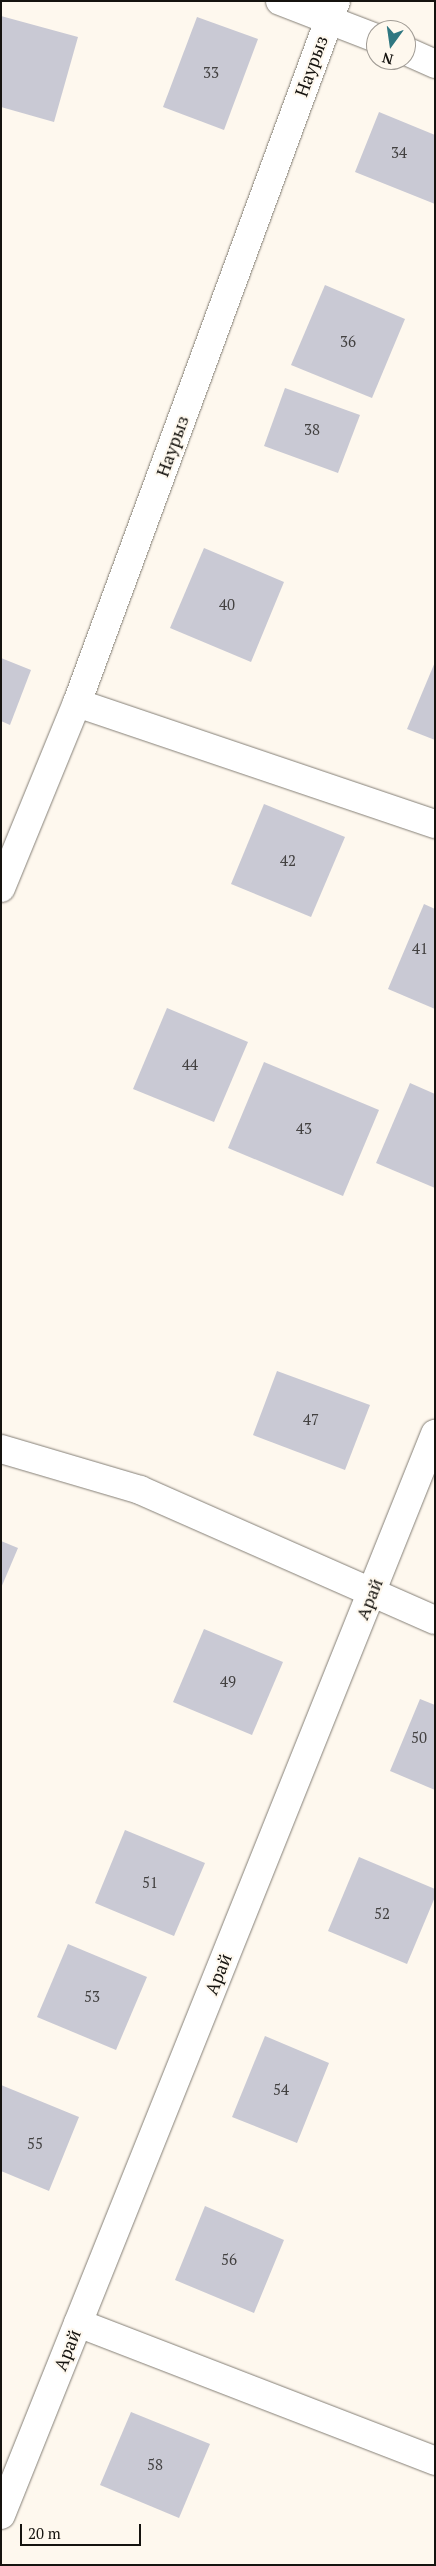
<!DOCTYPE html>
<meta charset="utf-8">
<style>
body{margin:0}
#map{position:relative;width:436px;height:2566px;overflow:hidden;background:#fef8ee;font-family:"PT Serif",serif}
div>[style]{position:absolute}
.building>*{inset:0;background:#c9c9d4}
.roads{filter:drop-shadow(0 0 1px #847f76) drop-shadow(0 0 1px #847f76)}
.minor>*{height:28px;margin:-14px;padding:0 14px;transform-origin:14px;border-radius:14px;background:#fff}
span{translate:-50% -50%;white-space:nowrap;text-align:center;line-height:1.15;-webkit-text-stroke:4px #fef8ee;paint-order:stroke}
.number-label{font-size:15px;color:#424040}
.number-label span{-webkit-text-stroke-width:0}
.street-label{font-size:18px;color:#15130f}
.frame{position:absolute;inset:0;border:2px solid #15130f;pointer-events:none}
.north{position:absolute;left:366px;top:20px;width:50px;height:50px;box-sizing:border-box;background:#fef8ee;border:1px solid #a19c95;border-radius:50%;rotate:194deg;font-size:14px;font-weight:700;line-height:20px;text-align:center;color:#15130f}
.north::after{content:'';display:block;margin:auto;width:18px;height:22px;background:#2f7781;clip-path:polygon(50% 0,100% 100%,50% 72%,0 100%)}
.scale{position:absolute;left:20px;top:2524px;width:121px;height:22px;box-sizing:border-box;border:2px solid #15130f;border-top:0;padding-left:6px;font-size:15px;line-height:18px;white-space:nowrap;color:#15130f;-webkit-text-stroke:4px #fef8ee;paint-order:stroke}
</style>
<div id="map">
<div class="building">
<i style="clip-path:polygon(1px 16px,78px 37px,54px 122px,1px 107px)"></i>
<i style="clip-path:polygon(197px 17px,258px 39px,224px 130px,163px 107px)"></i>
<i style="clip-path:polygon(379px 112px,435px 135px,435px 204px,355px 172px)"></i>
<i style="clip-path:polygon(325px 285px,405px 319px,372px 398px,291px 365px)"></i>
<i style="clip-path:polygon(285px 388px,360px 415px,338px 473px,264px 446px)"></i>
<i style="clip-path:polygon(204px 548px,284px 582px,251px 662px,170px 628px)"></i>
<i style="clip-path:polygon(1px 658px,31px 670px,10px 725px,1px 721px)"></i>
<i style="clip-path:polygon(435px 662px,435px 740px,407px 729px)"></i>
<i style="clip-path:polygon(264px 804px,345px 837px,311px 917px,231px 884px)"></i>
<i style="clip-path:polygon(424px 904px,435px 909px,435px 1009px,388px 989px)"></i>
<i style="clip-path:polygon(167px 1008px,248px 1042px,214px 1122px,133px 1089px)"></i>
<i style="clip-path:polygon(264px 1062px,379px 1110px,343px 1196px,228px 1148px)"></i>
<i style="clip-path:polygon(410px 1083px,435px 1094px,435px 1188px,376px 1163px)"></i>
<i style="clip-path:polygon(277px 1371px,370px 1405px,345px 1470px,253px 1435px)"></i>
<i style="clip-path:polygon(1px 1541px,18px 1548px,1px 1588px)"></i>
<i style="clip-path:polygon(204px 1629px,283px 1662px,252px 1735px,173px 1702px)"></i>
<i style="clip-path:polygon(420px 1699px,435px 1705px,435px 1790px,390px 1771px)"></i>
<i style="clip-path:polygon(125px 1830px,205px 1863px,174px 1936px,95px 1903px)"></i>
<i style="clip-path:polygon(359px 1857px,435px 1889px,435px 1897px,407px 1964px,328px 1931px)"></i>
<i style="clip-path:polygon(68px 1944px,147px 1977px,116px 2050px,37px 2017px)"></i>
<i style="clip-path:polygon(265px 2036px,329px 2063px,297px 2143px,232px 2117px)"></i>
<i style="clip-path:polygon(1px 2085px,79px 2117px,49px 2191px,1px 2171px)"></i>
<i style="clip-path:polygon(205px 2206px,284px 2240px,254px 2313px,175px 2280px)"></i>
<i style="clip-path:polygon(131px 2412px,210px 2444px,179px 2518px,100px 2485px)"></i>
</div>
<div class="roads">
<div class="minor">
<i style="left:280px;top:1px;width:103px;rotate:21.1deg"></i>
<i style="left:406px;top:51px;width:32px;rotate:24deg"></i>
<i style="left:77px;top:703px;width:378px;rotate:18.7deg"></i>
<i style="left:1px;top:888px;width:200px;rotate:-67.7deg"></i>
<i style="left:77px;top:703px;width:748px;rotate:-69.75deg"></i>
<i style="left:1px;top:1449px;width:145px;rotate:16.4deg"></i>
<i style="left:140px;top:1490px;width:322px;rotate:23.8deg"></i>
<i style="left:78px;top:2323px;width:383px;rotate:21.1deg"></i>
<i style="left:1px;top:2515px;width:1165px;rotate:-68.13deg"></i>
</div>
</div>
<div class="number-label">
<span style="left:211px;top:73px">33</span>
<span style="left:399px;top:153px">34</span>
<span style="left:348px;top:342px">36</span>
<span style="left:312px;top:430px">38</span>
<span style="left:227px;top:605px">40</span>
<span style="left:288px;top:861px">42</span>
<span style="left:420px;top:949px">41</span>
<span style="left:190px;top:1065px">44</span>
<span style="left:304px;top:1129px">43</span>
<span style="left:311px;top:1420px">47</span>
<span style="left:228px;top:1682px">49</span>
<span style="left:419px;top:1738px">50</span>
<span style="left:150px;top:1883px">51</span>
<span style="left:382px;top:1914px">52</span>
<span style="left:92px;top:1997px">53</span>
<span style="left:281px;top:2090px">54</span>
<span style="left:35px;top:2144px">55</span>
<span style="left:229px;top:2260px">56</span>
<span style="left:155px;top:2465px">58</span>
</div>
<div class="street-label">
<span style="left:311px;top:66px;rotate:-70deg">Наурыз</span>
<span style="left:172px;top:446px;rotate:-70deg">Наурыз</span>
<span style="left:369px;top:1599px;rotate:-68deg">Арай</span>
<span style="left:218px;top:1974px;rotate:-68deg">Арай</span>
<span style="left:67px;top:2350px;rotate:-68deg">Арай</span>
</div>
<div class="frame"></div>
<div class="north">N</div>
<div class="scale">20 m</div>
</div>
